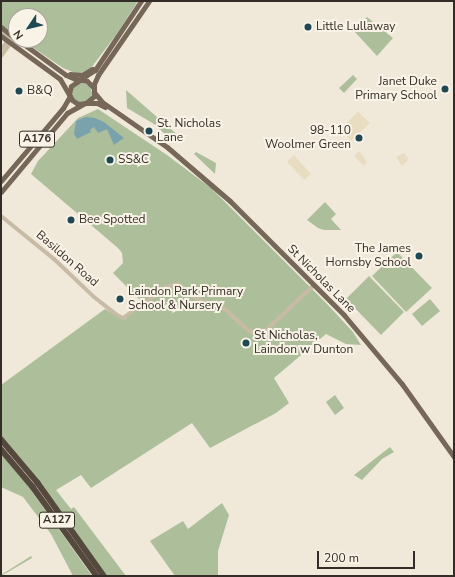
<!DOCTYPE html>
<style>
body{margin:0}
#map{position:relative;width:455px;height:577px;overflow:hidden;background:#f0e9da;font-family:"Nunito Sans",sans-serif}
div>[style]{position:absolute}
.green>*{inset:0;background:#adbf9a}
.round{border-radius:50%}
.plaza>*{inset:0;background:#e8ddc1}
.water>*{inset:0;background:#7aa2ac}
.minor>*{height:4px;margin:-2px;padding:0 2px;transform-origin:2px;border-radius:2px;background:#c8bba6}
.major>*{height:5px;margin:-2.5px;padding:0 2.5px;transform-origin:2.5px;border-radius:2.5px;background:#766758}
.highway>*{height:5.5px;margin:-2.75px;padding:0 2.75px;transform-origin:2.75px;border-radius:2.75px;background:#55493e}
.dots>*{width:11px;height:11px;translate:-50% -50%;box-sizing:border-box;border:2px solid #f8f3e6;border-radius:50%}
span{translate:-50% -50%;white-space:nowrap;text-align:center;line-height:1.15;-webkit-text-stroke:4px #f8f3e6;paint-order:stroke}
.shield-label span{padding:1px 3px;background:#f8f3e6;border:1px solid;border-radius:3px;-webkit-text-stroke-width:0}
.shield-label{font-size:11px;color:#342d27;font-weight:700}
.poi-label{font-size:12px;color:#342d27}
.left{translate:0 -50%;text-align:left}
.right{translate:-100% -50%;text-align:right}
.street-label{font-size:12px;color:#342d27}
.frame{position:absolute;inset:0;border:2px solid #342d27;pointer-events:none}
.north{position:absolute;left:8px;top:8px;width:40px;height:40px;box-sizing:border-box;background:#f8f3e6;border:1px solid #aaa49a;border-radius:50%;rotate:235deg;font-size:11px;font-weight:700;line-height:16px;text-align:center;color:#342d27}
.north::after{content:'';display:block;margin:auto;width:14px;height:18px;background:#1e4854;clip-path:polygon(50% 0,100% 100%,50% 72%,0 100%)}
.scale{position:absolute;left:317px;top:551px;width:98px;height:18px;box-sizing:border-box;border:2px solid #342d27;border-top:0;padding-left:5px;font-size:12px;line-height:14px;white-space:nowrap;color:#342d27;-webkit-text-stroke:3px #f8f3e6;paint-order:stroke}
</style>
<div id="map">
<div class="green">
<i style="clip-path:polygon(1px 1px,138px 1px,116px 35px,91px 68px,81px 73px,75px 73px,63px 68px,22px 40px,40px 40px,40px 16px,16px 16px,16px 35px,1px 24px)"></i>
<i style="clip-path:polygon(367px 17px,393px 38px,377px 56px,354px 31px)"></i>
<i style="clip-path:polygon(353px 75px,357px 79px,344px 93px,339px 88px)"></i>
<i class="round" style="left:72px;top:83px;width:20px;height:20px"></i>
<i style="clip-path:polygon(126px 90px,180px 137px,176px 143px,159px 129px,159px 127px,127px 108px)"></i>
<i style="clip-path:polygon(98px 109px,167px 155px,211px 188px,328px 305px,353px 332px,361px 345px,346px 344px,326px 334px,274px 378px,289px 403px,276px 413px,210px 448px,192px 423px,91px 488px,81px 475px,56px 490px,71px 509px,74px 507px,126px 576px,106px 576px,28px 467px,1px 435px,1px 385px,105px 309px,124px 320px,142px 302px,113px 273px,123px 263px,122px 253px,118px 248px,31px 174px,38px 161px,78px 118px)"></i>
<i style="clip-path:polygon(196px 152px,216px 163px,215px 174px,194px 154px)"></i>
<i style="clip-path:polygon(325px 202px,336px 214px,331px 219px,341px 230px,324px 230px,318px 228px,307px 220px)"></i>
<i style="clip-path:polygon(397px 252px,432px 288px,406px 312px,372px 276px)"></i>
<i style="clip-path:polygon(369px 276px,404px 312px,381px 335px,346px 299px)"></i>
<i style="clip-path:polygon(430px 299px,440px 311px,422px 326px,412px 314px)"></i>
<i style="clip-path:polygon(335px 395px,344px 408px,335px 415px,326px 402px)"></i>
<i style="clip-path:polygon(390px 447px,394px 452px,382px 459px,362px 480px,354px 475px)"></i>
<i style="clip-path:polygon(1px 454px,21px 476px,92px 576px,73px 576px,51px 534px,23px 497px,1px 487px)"></i>
<i style="clip-path:polygon(222px 503px,229px 515px,218px 551px,218px 576px,175px 576px,150px 541px,183px 521px,188px 529px)"></i>
<i style="clip-path:polygon(31px 556px,32px 558px,1px 576px,1px 575px)"></i>
</div>
<div class="plaza">
<i style="clip-path:polygon(358px 112px,370px 123px,351px 141px,346px 135px,351px 131px,345px 124px)"></i>
<i style="clip-path:polygon(359px 151px,367px 162px,364px 166px,354px 156px)"></i>
<i style="clip-path:polygon(404px 153px,409px 159px,402px 166px,396px 157px)"></i>
<i style="clip-path:polygon(294px 155px,311px 174px,304px 180px,287px 162px)"></i>
</div>
<div class="water">
<i style="clip-path:polygon(85px 117px,95px 118px,104px 122px,124px 138px,114px 145px,107px 129px,98px 133px,94px 127px,90px 130px,91px 132px,77px 139px,74px 134px,76px 121px)"></i>
</div>
<div class="minor">
<i style="left:1px;top:31px;width:15px;rotate:42deg"></i>
<i style="left:12px;top:41px;width:19px;rotate:126deg"></i>
<i style="left:1px;top:49px;width:11px;rotate:-49deg"></i>
<i style="left:1px;top:216px;width:68px;rotate:39.1deg"></i>
<i style="left:54px;top:259px;width:55px;rotate:43.5deg"></i>
<i style="left:94px;top:297px;width:29px;rotate:38deg"></i>
<i style="left:117px;top:315px;width:7px;rotate:27deg"></i>
<i style="left:123px;top:318px;width:53px;rotate:-35.8deg"></i>
<i style="left:166px;top:287px;width:11px;rotate:-15deg"></i>
<i style="left:177px;top:284px;width:25px;rotate:37deg"></i>
<i style="left:197px;top:299px;width:30px;rotate:20deg"></i>
<i style="left:225px;top:309px;width:33px;rotate:43deg"></i>
<i style="left:249px;top:331px;width:13px;rotate:13deg"></i>
<i style="left:262px;top:334px;width:71px;rotate:-43.3deg"></i>
</div>
<div class="major">
<i style="left:1px;top:27px;width:19px;rotate:39deg"></i>
<i style="left:1px;top:36px;width:73px;rotate:36.1deg"></i>
<i style="left:60px;top:79px;width:24px;rotate:60deg"></i>
<i style="left:72px;top:100px;width:7px;rotate:34deg"></i>
<i style="left:78px;top:104px;width:8px;rotate:-7deg"></i>
<i style="left:86px;top:103px;width:11px;rotate:-41deg"></i>
<i style="left:94px;top:96px;width:12px;rotate:-90deg"></i>
<i style="left:94px;top:84px;width:10px;rotate:-66deg"></i>
<i style="left:98px;top:75px;width:90px;rotate:-55.4deg"></i>
<i style="left:18px;top:40px;width:59px;rotate:36.1deg"></i>
<i style="left:66px;top:75px;width:10px;rotate:24deg"></i>
<i style="left:75px;top:79px;width:12px;rotate:9deg"></i>
<i style="left:87px;top:81px;width:8px;rotate:45deg"></i>
<i style="left:70px;top:74px;width:12px;rotate:5deg"></i>
<i style="left:82px;top:75px;width:12px;rotate:-31deg"></i>
<i style="left:81px;top:79px;width:17px;rotate:-33deg"></i>
<i style="left:95px;top:70px;width:83px;rotate:-56.3deg"></i>
<i style="left:94px;top:92px;width:13px;rotate:51deg"></i>
<i style="left:102px;top:102px;width:79px;rotate:34.7deg"></i>
<i style="left:167px;top:147px;width:83px;rotate:40.6deg"></i>
<i style="left:230px;top:201px;width:161px;rotate:45deg"></i>
<i style="left:344px;top:315px;width:90px;rotate:50deg"></i>
<i style="left:402px;top:384px;width:90px;rotate:54.5deg"></i>
<i style="left:69px;top:94px;width:8px;rotate:-76deg"></i>
<i style="left:71px;top:86px;width:11px;rotate:-34deg"></i>
<i style="left:88px;top:103px;width:9px"></i>
<i style="left:97px;top:103px;width:9px;rotate:27deg"></i>
<i style="left:1px;top:181px;width:96px;rotate:-49.7deg"></i>
<i style="left:63px;top:108px;width:14px;rotate:-60deg"></i>
<i style="left:1px;top:192px;width:103px;rotate:-50.1deg"></i>
<i style="left:67px;top:113px;width:18px;rotate:-29deg"></i>
</div>
<div class="highway">
<i style="left:1px;top:439px;width:57px;rotate:49.9deg"></i>
<i style="left:38px;top:483px;width:114px;rotate:54.6deg"></i>
<i style="left:1px;top:449px;width:50px;rotate:49.9deg"></i>
<i style="left:33px;top:487px;width:110px;rotate:54.3deg"></i>
</div>
<div class="dots">
<i style="left:308px;top:27px;background:#1e4854"></i>
<i style="left:445px;top:89px;background:#1e4854"></i>
<i style="left:19px;top:91px;background:#1e4854"></i>
<i style="left:149px;top:131px;background:#1e4854"></i>
<i style="left:359px;top:138px;background:#1e4854"></i>
<i style="left:110px;top:160px;background:#1e4854"></i>
<i style="left:71px;top:220px;background:#1e4854"></i>
<i style="left:419px;top:256px;background:#1e4854"></i>
<i style="left:120px;top:299px;background:#1e4854"></i>
<i style="left:246px;top:343px;background:#1e4854"></i>
</div>
<div class="shield-label">
<span style="left:37px;top:139px">A176</span>
<span style="left:57px;top:520px">A127</span>
</div>
<div class="poi-label">
<span class="left" style="left:316px;top:27px">Little Lullaway</span>
<span class="right" style="left:437px;top:89px">Janet Duke<br>Primary School</span>
<span class="left" style="left:27px;top:91px">B&amp;Q</span>
<span class="left" style="left:157px;top:131px">St. Nicholas<br>Lane</span>
<span class="right" style="left:351px;top:138px">98-110<br>Woolmer Green</span>
<span class="left" style="left:118px;top:160px">SS&amp;C</span>
<span class="left" style="left:79px;top:220px">Bee Spotted</span>
<span class="right" style="left:411px;top:256px">The James<br>Hornsby School</span>
<span class="left" style="left:128px;top:299px">Laindon Park Primary<br>School &amp; Nursery</span>
<span class="left" style="left:254px;top:343px">St Nicholas,<br>Laindon w Dunton</span>
</div>
<div class="street-label">
<span style="left:67px;top:259px;rotate:41deg">Basildon Road</span>
<span style="left:321px;top:279px;rotate:45deg">St Nicholas Lane</span>
</div>
<div class="frame"></div>
<div class="north">N</div>
<div class="scale">200 m</div>
</div>
